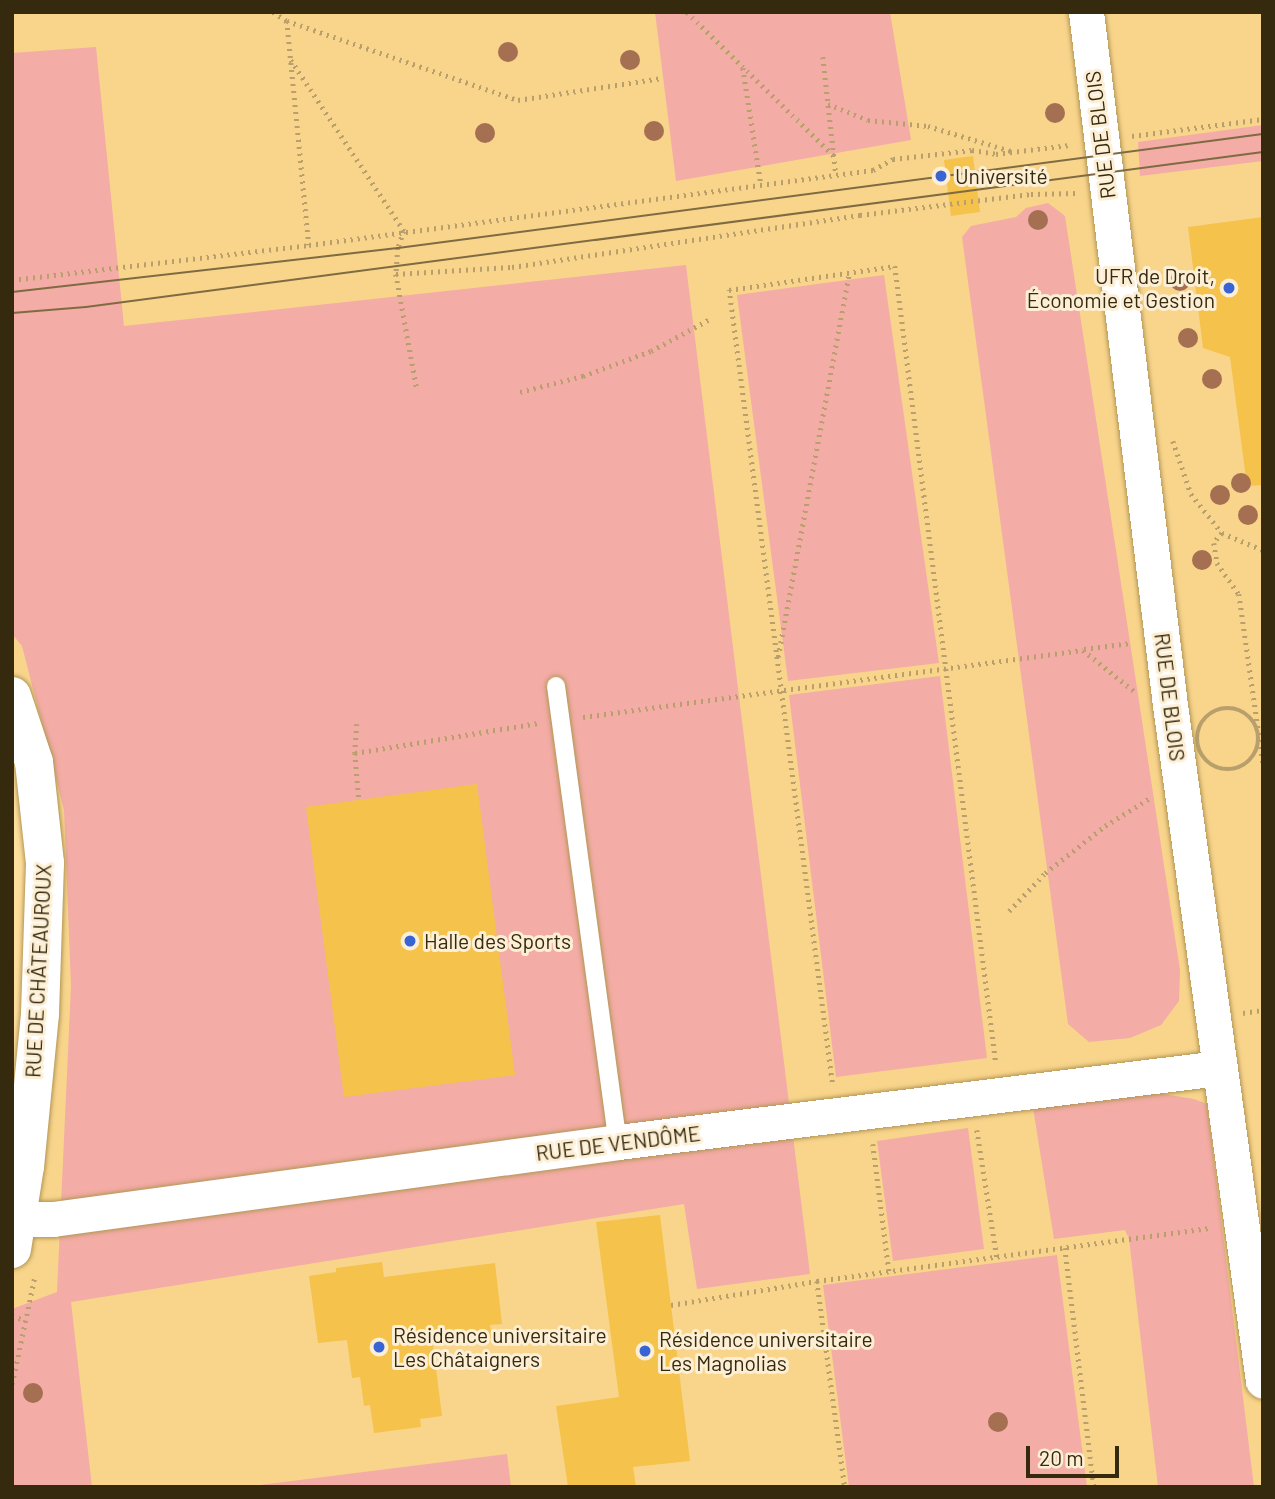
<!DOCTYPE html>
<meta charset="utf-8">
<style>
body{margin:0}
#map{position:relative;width:1275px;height:1499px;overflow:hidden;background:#ffdf9d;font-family:Barlow,sans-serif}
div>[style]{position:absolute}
.built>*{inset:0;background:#f8d58b}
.green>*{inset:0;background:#f4aca6}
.building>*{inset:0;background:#f5c24b}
.path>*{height:4.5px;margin-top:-2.25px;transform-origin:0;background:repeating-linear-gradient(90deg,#b89f6b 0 2px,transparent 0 7px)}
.path>.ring{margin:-2.25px;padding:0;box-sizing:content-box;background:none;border:4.5px solid #b89f6b;border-radius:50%}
.roads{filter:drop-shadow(0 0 2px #b39555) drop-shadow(0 0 2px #b39555)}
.service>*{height:18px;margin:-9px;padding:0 9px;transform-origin:9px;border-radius:9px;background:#fff}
.minor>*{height:35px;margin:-17.5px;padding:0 17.5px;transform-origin:17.5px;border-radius:17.5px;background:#fff}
.tertiary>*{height:38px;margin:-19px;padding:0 19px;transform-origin:19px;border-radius:19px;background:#fff}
.tram>*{height:2px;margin:-1px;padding:0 1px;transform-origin:1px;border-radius:1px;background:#7f6b42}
.trees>*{width:20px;height:20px;margin:-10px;border-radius:50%;background:#a56f52}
.dots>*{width:19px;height:19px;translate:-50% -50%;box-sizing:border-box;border:4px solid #fcefd5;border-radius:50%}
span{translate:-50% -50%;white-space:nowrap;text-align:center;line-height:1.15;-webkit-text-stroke:6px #fcefd5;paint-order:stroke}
.street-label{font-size:21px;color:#35290e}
.poi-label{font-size:21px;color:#35290e}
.left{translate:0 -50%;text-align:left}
.right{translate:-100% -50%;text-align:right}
.frame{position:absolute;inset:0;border:14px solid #35290e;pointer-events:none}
.scale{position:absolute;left:1026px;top:1446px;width:93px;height:32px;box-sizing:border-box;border:4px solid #35290e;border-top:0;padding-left:9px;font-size:21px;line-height:24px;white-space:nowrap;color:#35290e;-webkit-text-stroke:5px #fcefd5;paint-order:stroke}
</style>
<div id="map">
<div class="built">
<i style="clip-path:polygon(12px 12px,1263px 12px,1263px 1487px,12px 1487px,12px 1249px,40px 1014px,12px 696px)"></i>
</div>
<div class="green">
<i style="clip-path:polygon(655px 12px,890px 12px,911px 140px,676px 181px)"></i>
<i style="clip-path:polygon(96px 47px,124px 326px,686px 265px,810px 1274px,697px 1289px,684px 1204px,71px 1302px,92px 1487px,12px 1487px,12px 1309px,57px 1292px,71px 986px,64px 810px,22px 646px,12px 634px,12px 53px)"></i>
<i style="clip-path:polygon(1263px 125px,1263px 161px,1140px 176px,1138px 142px)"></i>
<i style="clip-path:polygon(1048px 203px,1065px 216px,1180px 970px,1179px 1001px,1161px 1025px,1130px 1038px,1089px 1042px,1068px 1024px,962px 237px,971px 226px,1016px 217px,1026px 208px)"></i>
<i style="clip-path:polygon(884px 275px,939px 663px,788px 681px,737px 295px)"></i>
<i style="clip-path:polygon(940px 676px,987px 1058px,836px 1077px,789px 695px)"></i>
<i style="clip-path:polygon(1152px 1092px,1194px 1099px,1207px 1104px,1254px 1487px,1158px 1487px,1129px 1239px,1125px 1230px,1054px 1239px,1033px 1108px)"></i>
<i style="clip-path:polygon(968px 1128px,984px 1249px,893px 1261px,877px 1141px)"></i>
<i style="clip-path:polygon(1057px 1255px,1087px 1487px,849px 1487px,823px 1285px)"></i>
<i style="clip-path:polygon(507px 1454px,511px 1487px,243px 1487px)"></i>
</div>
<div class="building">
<i style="clip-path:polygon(973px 156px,980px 212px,951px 216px,944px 160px)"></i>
<i style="clip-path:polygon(1263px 217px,1263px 485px,1247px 486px,1230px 357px,1203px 348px,1188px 227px)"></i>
<i style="clip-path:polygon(477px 784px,515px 1075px,344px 1097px,306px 807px)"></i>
<i style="clip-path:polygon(660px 1215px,690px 1461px,633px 1467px,636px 1487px,568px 1487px,556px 1406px,619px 1397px,596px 1222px)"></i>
<i style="clip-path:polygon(382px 1262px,384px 1277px,495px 1263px,502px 1324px,490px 1325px,492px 1338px,433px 1345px,442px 1416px,420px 1419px,421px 1427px,374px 1433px,370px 1405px,364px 1406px,360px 1377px,352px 1378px,347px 1340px,318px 1343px,309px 1276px,336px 1272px,336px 1268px)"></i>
</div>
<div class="path">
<i style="left:273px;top:12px;width:17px;rotate:33deg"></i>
<i style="left:287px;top:21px;width:244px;rotate:18.9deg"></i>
<i style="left:518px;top:100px;width:146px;rotate:-8.7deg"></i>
<i style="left:687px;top:12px;width:206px;rotate:44.4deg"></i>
<i style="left:287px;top:21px;width:225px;rotate:84.4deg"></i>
<i style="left:823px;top:57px;width:119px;rotate:83.7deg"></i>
<i style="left:291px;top:60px;width:205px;rotate:56.5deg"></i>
<i style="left:404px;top:231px;width:18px;rotate:109deg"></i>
<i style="left:398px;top:248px;width:26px;rotate:94deg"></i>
<i style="left:396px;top:274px;width:117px;rotate:79.7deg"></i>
<i style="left:743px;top:68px;width:117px;rotate:81.2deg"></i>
<i style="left:828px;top:104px;width:43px;rotate:21.8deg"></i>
<i style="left:868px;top:120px;width:60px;rotate:5.7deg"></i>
<i style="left:928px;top:126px;width:87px;rotate:16.8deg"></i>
<i style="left:1132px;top:136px;width:132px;rotate:-7.4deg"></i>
<i style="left:396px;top:274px;width:116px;rotate:-3.5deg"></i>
<i style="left:512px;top:267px;width:352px;rotate:-8.5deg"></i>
<i style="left:860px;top:215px;width:172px;rotate:-7deg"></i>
<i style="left:1031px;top:194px;width:45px;rotate:-1.3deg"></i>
<i style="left:12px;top:280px;width:299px;rotate:-6.7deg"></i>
<i style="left:309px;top:245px;width:569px;rotate:-7.57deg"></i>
<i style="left:873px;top:170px;width:23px;rotate:-29deg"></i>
<i style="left:893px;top:159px;width:80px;rotate:-6.5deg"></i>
<i style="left:972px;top:150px;width:24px;rotate:9deg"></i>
<i style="left:996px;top:154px;width:74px;rotate:-7deg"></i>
<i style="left:520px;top:392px;width:65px;rotate:-14.3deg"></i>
<i style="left:583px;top:376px;width:72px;rotate:-20.2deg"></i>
<i style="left:651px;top:351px;width:67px;rotate:-28.5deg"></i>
<i style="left:1173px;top:441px;width:56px;rotate:71.2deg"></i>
<i style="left:1191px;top:494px;width:50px;rotate:51.5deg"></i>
<i style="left:1222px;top:533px;width:44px;rotate:22.5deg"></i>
<i style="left:1222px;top:533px;width:13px;rotate:129deg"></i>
<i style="left:1214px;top:543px;width:20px;rotate:81deg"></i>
<i style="left:1217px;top:563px;width:38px;rotate:55deg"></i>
<i style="left:1239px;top:594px;width:170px;rotate:81.9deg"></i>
<i style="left:1084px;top:649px;width:47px;rotate:-7.3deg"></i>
<i style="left:778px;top:657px;width:391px;rotate:-79.5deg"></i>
<i class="ring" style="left:1197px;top:708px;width:57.5px;height:57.5px"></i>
<i style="left:583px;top:717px;width:504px;rotate:-7.63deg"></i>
<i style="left:1083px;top:650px;width:67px;rotate:38.9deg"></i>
<i style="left:357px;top:724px;width:29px;rotate:94deg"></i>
<i style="left:355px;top:753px;width:186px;rotate:-9.3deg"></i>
<i style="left:355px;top:753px;width:47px;rotate:85.1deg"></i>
<i style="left:1009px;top:911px;width:52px;rotate:-46.5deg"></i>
<i style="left:1045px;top:873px;width:76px;rotate:-38.1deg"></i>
<i style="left:1105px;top:826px;width:53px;rotate:-31.9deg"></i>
<i style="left:1243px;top:1013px;width:20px;rotate:-9deg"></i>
<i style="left:832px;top:1082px;width:799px;rotate:-97.41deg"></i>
<i style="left:729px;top:290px;width:168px;rotate:-8.2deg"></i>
<i style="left:895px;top:266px;width:803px;rotate:82.78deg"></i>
<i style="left:977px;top:1130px;width:129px;rotate:81.1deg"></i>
<i style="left:873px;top:1144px;width:128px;rotate:82.8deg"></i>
<i style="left:1065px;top:1248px;width:241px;rotate:83.1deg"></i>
<i style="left:817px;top:1281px;width:208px;rotate:82.3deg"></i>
<i style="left:671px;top:1305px;width:148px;rotate:-9.3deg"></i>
<i style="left:817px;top:1281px;width:398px;rotate:-7.7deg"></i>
<i style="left:12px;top:1316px;width:14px;rotate:17deg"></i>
<i style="left:12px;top:1384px;width:111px;rotate:-78.1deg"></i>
</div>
<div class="roads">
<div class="service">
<i style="left:556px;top:686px;width:460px;rotate:82.3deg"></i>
</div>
<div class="minor">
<i style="left:1086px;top:12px;width:698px;rotate:83.09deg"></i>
<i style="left:1170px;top:705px;width:682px;rotate:82.17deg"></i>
<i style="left:12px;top:1219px;width:41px"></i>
<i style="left:53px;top:1219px;width:570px;rotate:-7.76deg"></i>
<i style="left:618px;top:1142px;width:606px;rotate:-7.02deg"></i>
</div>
<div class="tertiary">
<i style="left:12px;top:696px;width:70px;rotate:71.6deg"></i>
<i style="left:34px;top:762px;width:102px;rotate:83.8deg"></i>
<i style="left:45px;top:863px;width:151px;rotate:91.9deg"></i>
<i style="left:40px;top:1014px;width:153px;rotate:95.6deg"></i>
<i style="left:25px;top:1166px;width:84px;rotate:98.9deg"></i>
</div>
</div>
<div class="tram">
<i style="left:12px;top:292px;width:388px;rotate:-6.5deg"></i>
<i style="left:398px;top:248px;width:872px;rotate:-7.51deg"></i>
<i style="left:12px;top:313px;width:74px;rotate:-4.6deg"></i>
<i style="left:86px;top:307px;width:1187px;rotate:-7.5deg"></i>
</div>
<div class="trees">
<i style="left:508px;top:52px"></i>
<i style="left:630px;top:60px"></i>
<i style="left:1055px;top:113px"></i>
<i style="left:654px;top:131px"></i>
<i style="left:485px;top:133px"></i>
<i style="left:1038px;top:220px"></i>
<i style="left:1180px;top:281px"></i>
<i style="left:1188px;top:338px"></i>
<i style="left:1212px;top:379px"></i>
<i style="left:1241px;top:483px"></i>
<i style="left:1220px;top:495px"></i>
<i style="left:1248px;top:515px"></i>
<i style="left:1202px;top:560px"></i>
<i style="left:33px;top:1393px"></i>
<i style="left:998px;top:1422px"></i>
</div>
<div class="dots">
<i style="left:941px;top:176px;background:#3864d5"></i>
<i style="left:1229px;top:288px;background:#3864d5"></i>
<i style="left:410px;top:941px;background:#3864d5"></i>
<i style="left:379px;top:1347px;background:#3864d5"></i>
<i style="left:645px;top:1351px;background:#3864d5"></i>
</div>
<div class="street-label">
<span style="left:1100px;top:135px;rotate:-97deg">RUE DE BLOIS</span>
<span style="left:1170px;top:697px;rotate:83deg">RUE DE BLOIS</span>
<span style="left:38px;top:971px;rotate:-87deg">RUE DE CHÂTEAUROUX</span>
<span style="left:618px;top:1143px;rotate:-7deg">RUE DE VENDÔME</span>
</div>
<div class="poi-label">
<span class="left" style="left:955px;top:176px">Université</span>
<span class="right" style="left:1215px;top:288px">UFR de Droit,<br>Économie et Gestion</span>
<span class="left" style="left:424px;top:941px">Halle des Sports</span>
<span class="left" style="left:393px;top:1347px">Résidence universitaire<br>Les Châtaigners</span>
<span class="left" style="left:659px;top:1351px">Résidence universitaire<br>Les Magnolias</span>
</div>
<div class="frame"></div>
<div class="scale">20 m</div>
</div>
